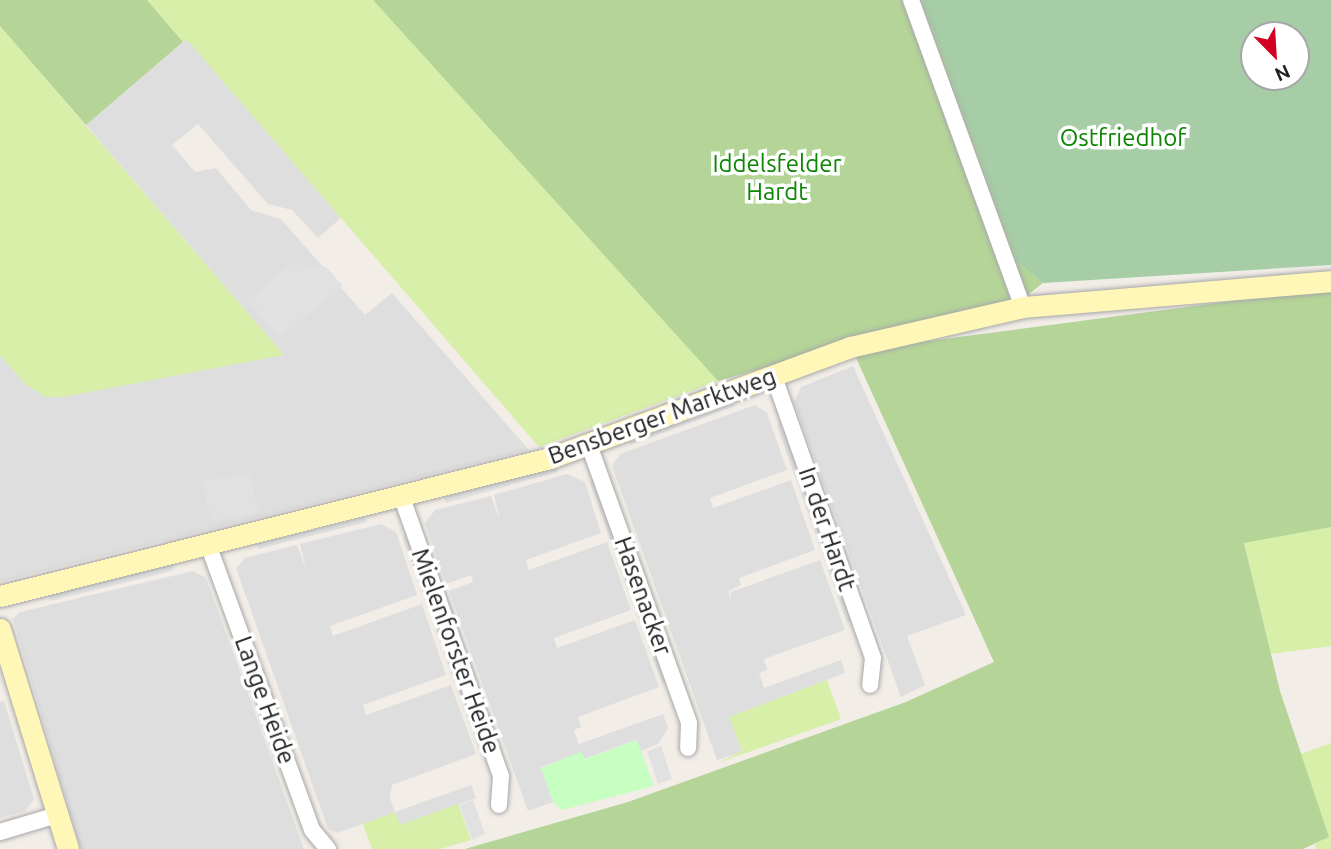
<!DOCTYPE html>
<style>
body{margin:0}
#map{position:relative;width:1331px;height:849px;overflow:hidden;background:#f2ede7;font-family:Ubuntu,sans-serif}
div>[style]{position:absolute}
.residential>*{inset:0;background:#dfdede}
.grass>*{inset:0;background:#d7efa9}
.forest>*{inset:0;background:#b4d498}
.cemetery>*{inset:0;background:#a6cda6}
.park>*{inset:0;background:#c7fec2}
.parking>*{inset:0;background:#e1e1e1}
.roads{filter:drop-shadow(0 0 2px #a8a8a8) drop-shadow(0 0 2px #a8a8a8)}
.street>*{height:16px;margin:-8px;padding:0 8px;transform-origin:8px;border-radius:8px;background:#fff}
.secondary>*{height:21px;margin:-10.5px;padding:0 10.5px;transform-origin:10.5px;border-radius:10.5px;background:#fff7b8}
span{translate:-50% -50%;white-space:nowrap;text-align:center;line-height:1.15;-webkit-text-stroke:7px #fff;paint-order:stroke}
.park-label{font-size:24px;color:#0d8603}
.street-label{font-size:24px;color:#212121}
.north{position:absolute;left:1240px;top:21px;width:70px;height:70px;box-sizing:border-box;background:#fff;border:2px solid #a6a6a6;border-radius:50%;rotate:156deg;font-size:19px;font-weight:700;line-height:28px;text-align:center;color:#212121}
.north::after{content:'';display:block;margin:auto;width:24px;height:32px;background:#d20022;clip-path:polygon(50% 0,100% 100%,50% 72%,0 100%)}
</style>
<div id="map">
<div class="residential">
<i style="clip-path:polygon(187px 39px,341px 218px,318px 238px,292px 210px,268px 204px,198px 124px,172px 145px,195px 172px,216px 168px,251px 210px,281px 219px,365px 315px,392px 293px,529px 450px,0 582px,0 355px,25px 384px,284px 355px,86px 125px)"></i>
<i style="clip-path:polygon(853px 366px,966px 615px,907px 636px,925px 685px,901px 697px,794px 402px,801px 387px)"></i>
<i style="clip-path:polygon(755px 405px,767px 413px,787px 470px,710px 498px,713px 508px,791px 480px,815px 550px,739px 578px,741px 585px,728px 591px,730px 597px,731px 592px,820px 560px,845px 630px,764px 659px,767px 670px,759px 673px,764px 688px,841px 660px,845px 673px,730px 717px,742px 752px,717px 760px,612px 466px,620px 454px)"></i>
<i style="clip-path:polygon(567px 474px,585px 482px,601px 533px,526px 560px,529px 570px,607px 542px,631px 610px,554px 638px,557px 648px,635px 620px,659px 687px,578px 717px,581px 727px,574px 730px,579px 744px,663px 714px,668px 728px,658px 744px,641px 751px,636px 740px,584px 759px,581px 753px,541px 767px,553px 802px,528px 811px,449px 591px,473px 582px,471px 575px,446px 584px,425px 523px,435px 510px,491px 496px,500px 520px,494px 495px)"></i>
<i style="clip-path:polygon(381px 524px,396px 532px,417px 595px,330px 626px,333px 636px,422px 604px,446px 675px,363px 705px,366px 715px,451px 685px,476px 754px,392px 785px,390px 798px,395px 812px,471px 785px,476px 798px,400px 826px,394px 813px,337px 833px,328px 829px,236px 568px,245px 558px,297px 545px,306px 569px,300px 544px)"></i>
<i style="clip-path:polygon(193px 571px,206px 578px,304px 849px,81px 849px,13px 619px,20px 612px)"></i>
<i style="clip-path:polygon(4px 701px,34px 799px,25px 811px,0 818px,0 702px)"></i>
</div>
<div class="grass">
<i style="clip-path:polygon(147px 0,373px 0,718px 381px,539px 447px,187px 40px,183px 42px)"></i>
<i style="clip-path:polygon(0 26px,284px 355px,63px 397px,46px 397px,25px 384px,0 355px)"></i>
<i style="clip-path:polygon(1331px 527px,1331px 646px,1271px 654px,1244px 542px)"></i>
<i style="clip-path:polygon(827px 680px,841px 719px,718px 763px,742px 751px,729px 717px)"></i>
<i style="clip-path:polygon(1331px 743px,1331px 849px,1316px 849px,1315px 844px,1329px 837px,1301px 754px)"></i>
<i style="clip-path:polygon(458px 804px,471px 840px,440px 849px,372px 849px,363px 824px,395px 812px,400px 825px)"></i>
</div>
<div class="forest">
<i style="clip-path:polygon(0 0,147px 0,183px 42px,86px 125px,0 26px)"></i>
<i style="clip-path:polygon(373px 0,922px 0,1017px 262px,1043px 283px,1016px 304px,849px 343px,718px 381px)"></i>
<i style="clip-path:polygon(1331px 288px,1331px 527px,1244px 543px,1280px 691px,1329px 837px,1303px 849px,465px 849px,628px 802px,906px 702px,994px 662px,853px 351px)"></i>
</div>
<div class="cemetery">
<i style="clip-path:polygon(evenodd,922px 0,1331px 0,1331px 265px,1043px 283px,1017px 262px,922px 0,1254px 35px,1296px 35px,1296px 77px,1254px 77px,1254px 35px)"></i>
</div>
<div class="park">
<i style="clip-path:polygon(637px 740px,654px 786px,562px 810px,553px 802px,541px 768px,581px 752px,585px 759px)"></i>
</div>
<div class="parking">
<i style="clip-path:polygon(290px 264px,326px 267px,343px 286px,279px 338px,247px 300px)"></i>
<i style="clip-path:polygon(733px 400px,735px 406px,630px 445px,628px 440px)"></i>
<i style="clip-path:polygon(780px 420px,854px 624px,847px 622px,777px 426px)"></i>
<i style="clip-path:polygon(556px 467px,558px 472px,446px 503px,444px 497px)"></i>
<i style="clip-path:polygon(251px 473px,258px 513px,210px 521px,203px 481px)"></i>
<i style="clip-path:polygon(594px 478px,669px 685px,662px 683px,590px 483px)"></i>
<i style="clip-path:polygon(366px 517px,367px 522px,258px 549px,257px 544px)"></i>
<i style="clip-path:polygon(406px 531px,485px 749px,479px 748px,403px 538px)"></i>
<i style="clip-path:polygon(174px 564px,172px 571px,50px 601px,48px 594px)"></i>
<i style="clip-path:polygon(661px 746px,672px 779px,658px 784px,647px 751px)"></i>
<i style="clip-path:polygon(473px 800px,485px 834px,472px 840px,459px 805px)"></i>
</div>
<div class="roads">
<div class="street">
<i style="left:911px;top:0;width:327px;rotate:70deg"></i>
<i style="left:773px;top:374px;width:301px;rotate:70.6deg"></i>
<i style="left:873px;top:658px;width:27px;rotate:96deg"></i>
<i style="left:589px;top:445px;width:295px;rotate:70.2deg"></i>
<i style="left:689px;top:723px;width:25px;rotate:92deg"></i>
<i style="left:402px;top:498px;width:295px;rotate:70.4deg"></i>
<i style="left:501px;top:776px;width:29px;rotate:94deg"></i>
<i style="left:209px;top:547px;width:301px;rotate:70deg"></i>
<i style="left:312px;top:830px;width:25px;rotate:50deg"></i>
<i style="left:0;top:832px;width:59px;rotate:-16.6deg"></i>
</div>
<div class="secondary">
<i style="left:0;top:596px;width:567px;rotate:-14.09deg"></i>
<i style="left:550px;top:458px;width:320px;rotate:-20.3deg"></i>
<i style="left:850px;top:347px;width:178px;rotate:-13deg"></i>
<i style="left:1023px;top:307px;width:309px;rotate:-4.8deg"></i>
<i style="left:0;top:629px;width:230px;rotate:72.8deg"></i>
</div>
</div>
<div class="park-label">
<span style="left:1123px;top:138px">Ostfriedhof</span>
<span style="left:777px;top:178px">Iddelsfelder<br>Hardt</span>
</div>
<div class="street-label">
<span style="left:662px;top:416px;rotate:-20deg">Bensberger Marktweg</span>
<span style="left:827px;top:529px;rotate:71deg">In der Hardt</span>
<span style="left:643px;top:596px;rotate:70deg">Hasenacker</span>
<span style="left:456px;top:651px;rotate:70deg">Mielenforster Heide</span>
<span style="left:265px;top:700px;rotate:70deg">Lange Heide</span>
</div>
<div class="north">N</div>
</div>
